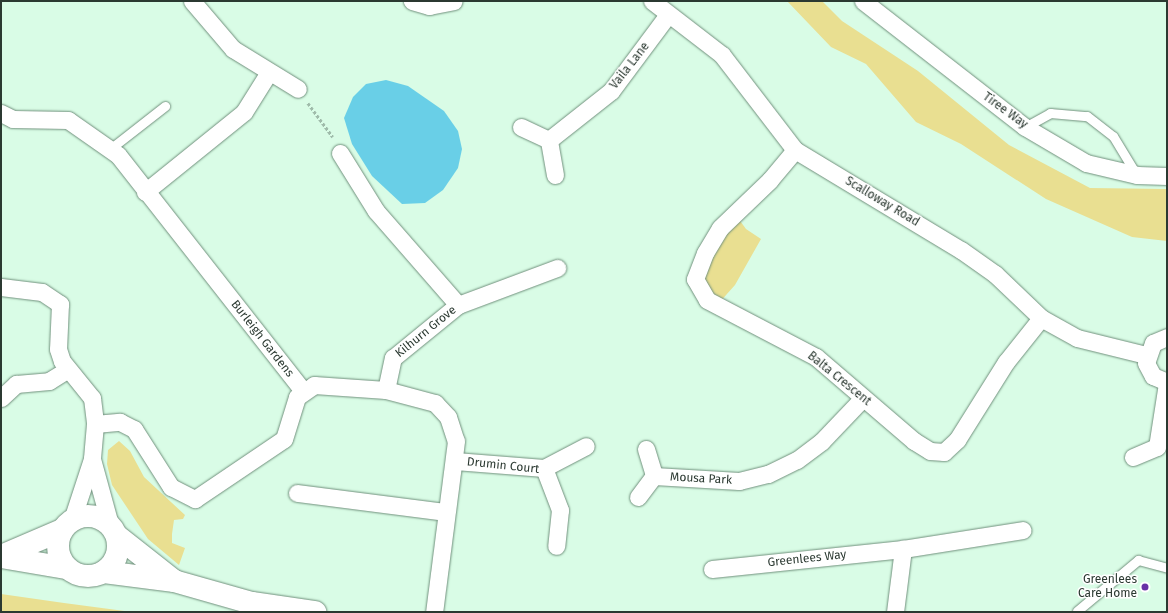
<!DOCTYPE html>
<style>
body{margin:0}
#map{position:relative;width:1168px;height:613px;overflow:hidden;background:#d9fce6;font-family:"Fira Sans",sans-serif}
div>[style]{position:absolute}
.green>*{inset:0;background:#e9df91}
.water>*{inset:0;background:#69cfe7}
.path>*{height:2.5px;margin-top:-1.25px;transform-origin:0;background:repeating-linear-gradient(90deg,#9fbbaa 0 3px,transparent 0 5px)}
.roads{filter:drop-shadow(0 0 1px #70907c) drop-shadow(0 0 1px #70907c)}
.lane>*{height:9px;margin:-4.5px;padding:0 4.5px;transform-origin:4.5px;border-radius:4.5px;background:#fff}
.street>*{height:17px;margin:-8.5px;padding:0 8.5px;transform-origin:8.5px;border-radius:8.5px;background:#fff}
.secondary>*{height:22px;margin:-11px;padding:0 11px;transform-origin:11px;border-radius:11px;background:#fff}
.secondary>.ring{margin:-11px;padding:0;box-sizing:content-box;background:none;border:22px solid #fff;border-radius:50%}
.dots>*{width:11px;height:11px;translate:-50% -50%;box-sizing:border-box;border:2px solid #fff;border-radius:50%}
span{translate:-50% -50%;white-space:nowrap;text-align:center;line-height:1.15;-webkit-text-stroke:3px #fff;paint-order:stroke}
.street-label{font-size:12px;color:#2b3931}
.poi-label{font-size:12px;color:#2b3931}
.right{translate:-100% -50%;text-align:right}
.frame{position:absolute;inset:0;border:2px solid #2b3931;pointer-events:none}
</style>
<div id="map">
<div class="green">
<i style="clip-path:polygon(787px 1px,822px 1px,842px 21px,918px 71px,1009px 145px,1090px 188px,1167px 189px,1167px 241px,1132px 237px,1046px 199px,961px 144px,916px 122px,866px 64px,831px 47px)"></i>
<i style="clip-path:polygon(735px 214px,746px 229px,761px 239px,735px 285px,718px 304px,709px 298px,700px 270px)"></i>
<i style="clip-path:polygon(119px 441px,130px 451px,144px 477px,185px 515px,183px 519px,174px 520px,172px 534px,172px 543px,185px 548px,179px 565px,148px 539px,112px 485px,107px 464px,108px 450px)"></i>
<i style="clip-path:polygon(1px 594px,64px 603px,132px 612px,1px 612px)"></i>
</div>
<div class="water">
<i style="clip-path:polygon(386px 80px,408px 86px,444px 111px,458px 131px,462px 149px,458px 168px,443px 190px,425px 203px,402px 204px,372px 176px,352px 144px,344px 118px,353px 97px,366px 84px)"></i>
</div>
<div class="path">
<i style="left:308px;top:103px;width:42px;rotate:53.7deg"></i>
</div>
<div class="roads">
<div class="lane">
<i style="left:1025px;top:127px;width:29px;rotate:-29deg"></i>
<i style="left:1050px;top:113px;width:37px;rotate:5deg"></i>
<i style="left:1087px;top:116px;width:33px;rotate:38deg"></i>
<i style="left:1113px;top:136px;width:44px;rotate:58.8deg"></i>
<i style="left:110px;top:149px;width:70px;rotate:-38deg"></i>
<i style="left:1077px;top:611px;width:80px;rotate:-39.9deg"></i>
<i style="left:1138px;top:560px;width:30px;rotate:15deg"></i>
</div>
<div class="street">
<i style="left:192px;top:1px;width:63px;rotate:49.5deg"></i>
<i style="left:233px;top:49px;width:76px;rotate:31.6deg"></i>
<i style="left:412px;top:1px;width:18px;rotate:16deg"></i>
<i style="left:429px;top:6px;width:25px;rotate:-11deg"></i>
<i style="left:652px;top:1px;width:88px;rotate:37.6deg"></i>
<i style="left:722px;top:55px;width:120px;rotate:52.5deg"></i>
<i style="left:795px;top:150px;width:194px;rotate:31.1deg"></i>
<i style="left:961px;top:250px;width:42px;rotate:35.2deg"></i>
<i style="left:995px;top:274px;width:64px;rotate:43.7deg"></i>
<i style="left:1041px;top:318px;width:41px;rotate:29.1deg"></i>
<i style="left:1077px;top:338px;width:71px;rotate:13.8deg"></i>
<i style="left:863px;top:1px;width:205px;rotate:37.9deg"></i>
<i style="left:1025px;top:127px;width:71px;rotate:30.5deg"></i>
<i style="left:1086px;top:163px;width:52px;rotate:13.2deg"></i>
<i style="left:1137px;top:175px;width:30px;rotate:2deg"></i>
<i style="left:1px;top:113px;width:13px;rotate:27deg"></i>
<i style="left:13px;top:119px;width:55px;rotate:1deg"></i>
<i style="left:68px;top:120px;width:61px;rotate:35deg"></i>
<i style="left:118px;top:155px;width:300px;rotate:51.9deg"></i>
<i style="left:521px;top:127px;width:31px;rotate:25deg"></i>
<i style="left:795px;top:150px;width:39px;rotate:130deg"></i>
<i style="left:770px;top:180px;width:69px;rotate:136.2deg"></i>
<i style="left:720px;top:228px;width:29px;rotate:121deg"></i>
<i style="left:705px;top:253px;width:28px;rotate:111deg"></i>
<i style="left:695px;top:279px;width:24px;rotate:60deg"></i>
<i style="left:707px;top:300px;width:123px;rotate:27.6deg"></i>
<i style="left:816px;top:357px;width:129px;rotate:40.6deg"></i>
<i style="left:914px;top:441px;width:19px;rotate:32deg"></i>
<i style="left:930px;top:451px;width:14px;rotate:4deg"></i>
<i style="left:944px;top:452px;width:18px;rotate:-43deg"></i>
<i style="left:957px;top:440px;width:92px;rotate:-57.9deg"></i>
<i style="left:1006px;top:362px;width:56px;rotate:-51.5deg"></i>
<i style="left:340px;top:153px;width:68px;rotate:58.2deg"></i>
<i style="left:376px;top:211px;width:125px;rotate:48.9deg"></i>
<i style="left:555px;top:175px;width:36px;rotate:-100deg"></i>
<i style="left:549px;top:140px;width:79px;rotate:-38.3deg"></i>
<i style="left:611px;top:91px;width:94px;rotate:-53.3deg"></i>
<i style="left:145px;top:192px;width:127px;rotate:-38.9deg"></i>
<i style="left:244px;top:112px;width:47px;rotate:-58deg"></i>
<i style="left:1px;top:287px;width:41px;rotate:7deg"></i>
<i style="left:42px;top:292px;width:22px;rotate:34deg"></i>
<i style="left:60px;top:304px;width:45px;rotate:92.5deg"></i>
<i style="left:58px;top:349px;width:13px;rotate:72deg"></i>
<i style="left:62px;top:361px;width:48px;rotate:51deg"></i>
<i style="left:92px;top:398px;width:26px;rotate:83deg"></i>
<i style="left:95px;top:424px;width:35px;rotate:95deg"></i>
<i style="left:92px;top:459px;width:64px;rotate:108.2deg"></i>
<i style="left:1167px;top:337px;width:15px;rotate:157deg"></i>
<i style="left:1153px;top:343px;width:21px;rotate:109deg"></i>
<i style="left:1146px;top:363px;width:15px;rotate:62deg"></i>
<i style="left:1153px;top:376px;width:15px;rotate:23deg"></i>
<i style="left:386px;top:390px;width:33px;rotate:-78deg"></i>
<i style="left:393px;top:358px;width:84px;rotate:-39.2deg"></i>
<i style="left:458px;top:305px;width:106px;rotate:-20.5deg"></i>
<i style="left:1px;top:398px;width:21px;rotate:-43deg"></i>
<i style="left:16px;top:384px;width:33px;rotate:-5deg"></i>
<i style="left:49px;top:381px;width:22px;rotate:-32deg"></i>
<i style="left:95px;top:424px;width:25px;rotate:-5deg"></i>
<i style="left:120px;top:422px;width:16px;rotate:27deg"></i>
<i style="left:134px;top:429px;width:69px;rotate:57.5deg"></i>
<i style="left:171px;top:487px;width:27px;rotate:27deg"></i>
<i style="left:195px;top:499px;width:107px;rotate:-34deg"></i>
<i style="left:284px;top:439px;width:44px;rotate:-72.8deg"></i>
<i style="left:297px;top:397px;width:21px;rotate:-35deg"></i>
<i style="left:314px;top:385px;width:72px;rotate:4deg"></i>
<i style="left:386px;top:390px;width:51px;rotate:14.9deg"></i>
<i style="left:435px;top:403px;width:19px;rotate:47deg"></i>
<i style="left:448px;top:417px;width:25px;rotate:72deg"></i>
<i style="left:456px;top:441px;width:172px;rotate:97.3deg"></i>
<i style="left:646px;top:449px;width:28px;rotate:73deg"></i>
<i style="left:1133px;top:457px;width:26px;rotate:-23deg"></i>
<i style="left:1157px;top:447px;width:65px;rotate:-81.1deg"></i>
<i style="left:92px;top:459px;width:68px;rotate:74.7deg"></i>
<i style="left:455px;top:461px;width:89px;rotate:4.5deg"></i>
<i style="left:544px;top:468px;width:45px;rotate:69.1deg"></i>
<i style="left:560px;top:510px;width:36px;rotate:96deg"></i>
<i style="left:544px;top:468px;width:47px;rotate:-27.6deg"></i>
<i style="left:297px;top:493px;width:150px;rotate:7.3deg"></i>
<i style="left:638px;top:497px;width:26px;rotate:-53deg"></i>
<i style="left:654px;top:476px;width:85px;rotate:3.4deg"></i>
<i style="left:739px;top:481px;width:30px;rotate:-14deg"></i>
<i style="left:768px;top:474px;width:32px;rotate:-26deg"></i>
<i style="left:797px;top:460px;width:31px;rotate:-37deg"></i>
<i style="left:822px;top:441px;width:59px;rotate:-46.4deg"></i>
<i style="left:712px;top:569px;width:192px;rotate:-6deg"></i>
<i style="left:903px;top:549px;width:121px;rotate:-9deg"></i>
<i style="left:895px;top:612px;width:64px;rotate:-82.8deg"></i>
</div>
<div class="secondary">
<i class="ring" style="left:58px;top:516px;width:38px;height:38px"></i>
<i style="left:117px;top:536px;width:71px;rotate:38.2deg"></i>
<i style="left:1px;top:556px;width:66px;rotate:-23.1deg"></i>
<i style="left:1px;top:557px;width:67px;rotate:9.5deg"></i>
<i style="left:104px;top:572px;width:71px;rotate:7.3deg"></i>
<i style="left:174px;top:581px;width:81px;rotate:15.8deg"></i>
<i style="left:252px;top:603px;width:64px;rotate:8.1deg"></i>
</div>
</div>
<div class="dots">
<i style="left:1145px;top:587px;background:#6931a7"></i>
</div>
<div class="street-label">
<span style="left:630px;top:66px;rotate:-52deg">Vaila Lane</span>
<span style="left:1005px;top:111px;rotate:36deg">Tiree Way</span>
<span style="left:882px;top:202px;rotate:31deg">Scalloway Road</span>
<span style="left:426px;top:332px;rotate:-39deg">Kilhurn Grove</span>
<span style="left:262px;top:339px;rotate:52deg">Burleigh Gardens</span>
<span style="left:839px;top:379px;rotate:39deg">Balta Crescent</span>
<span style="left:503px;top:466px;rotate:6deg">Drumin Court</span>
<span style="left:701px;top:479px;rotate:3deg">Mousa Park</span>
<span style="left:807px;top:559px;rotate:-6deg">Greenlees Way</span>
</div>
<div class="poi-label">
<span class="right" style="left:1137px;top:587px">Greenlees<br>Care Home</span>
</div>
<div class="frame"></div>
</div>
